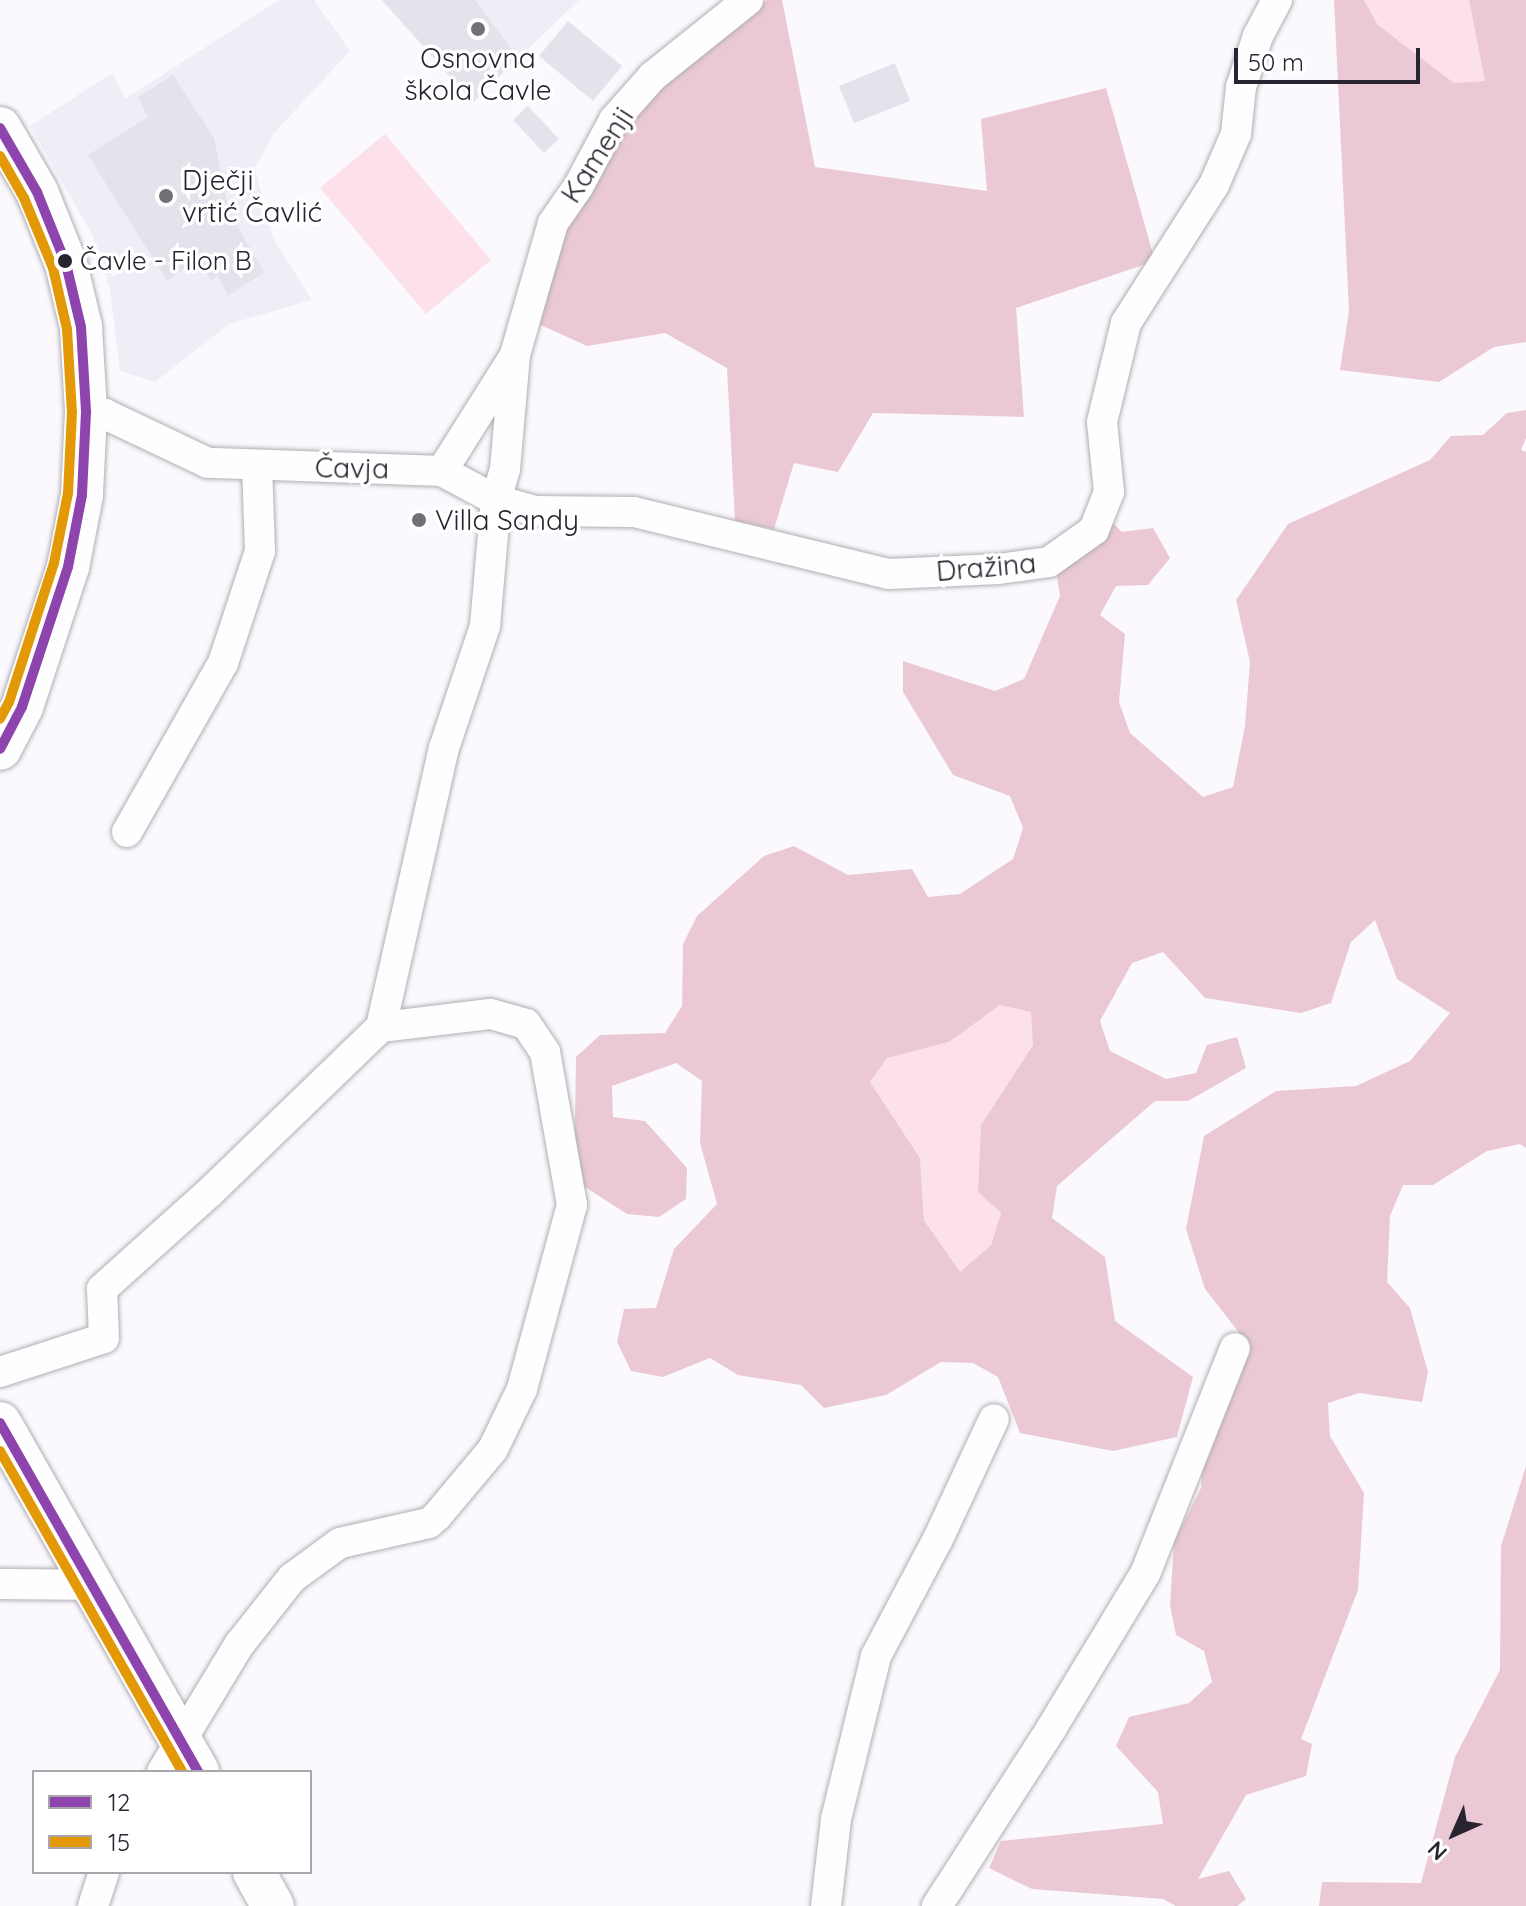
<!DOCTYPE html>
<meta charset="utf-8">
<style>
body{margin:0}
#map{position:relative;width:1526px;height:1906px;overflow:hidden;background:#fbf9fd;font-family:Quicksand,sans-serif}
div>[style]{position:absolute}
.built>*{inset:0;background:#f0edf7}
.green>*{inset:0;background:#fce1eb}
.forest>*{inset:0;background:#eac9d5}
.building>*{inset:0;background:#e3e3eb}
.roads{filter:drop-shadow(0 0 2px #b1aeb5) drop-shadow(0 0 2px #b1aeb5)}
.minor>*{height:30px;margin:-15px;padding:0 15px;transform-origin:15px;border-radius:15px;background:#fefeff}
.secondary>*{height:42px;margin:-21px;padding:0 21px;transform-origin:21px;border-radius:21px;background:#fefeff}
.bus-1>*{height:10px;margin:-5px;padding:0 5px;transform-origin:5px;border-radius:5px;background:#8e44ad}
.bus-2>*{height:10px;margin:-5px;padding:0 5px;transform-origin:5px;border-radius:5px;background:#e29905}
.dots>*{width:22px;height:22px;translate:-50% -50%;box-sizing:border-box;border:4px solid #fff;border-radius:50%}
span{translate:-50% -50%;white-space:nowrap;text-align:center;line-height:1.15;-webkit-text-stroke:7px #fff;paint-order:stroke}
.bus-label{font-size:26px;color:#282430}
.left{translate:0 -50%;text-align:left}
.poi-label{font-size:28px;color:#282430}
.street-label{font-size:28px;color:#282430}
.legend{position:absolute;left:32px;top:1770px;width:280px;height:104px;box-sizing:border-box;background:#fff;border:2px solid #a9a7ac;margin:0;padding:10px 14px;list-style:none;font-size:24px;color:#282430}
.legend li{display:flex;align-items:center;gap:16px;height:40px}
.legend b{width:40px;border:2px solid #a9a7ac}
.north{position:absolute;left:1414px;top:1794px;width:80px;height:80px;-webkit-text-stroke:6px #fff;paint-order:stroke;rotate:225deg;font-size:22px;font-weight:700;line-height:32px;text-align:center;color:#282430}
.north::after{content:'';display:block;margin:auto;width:28px;height:36px;background:#282430;clip-path:polygon(50% 0,100% 100%,50% 72%,0 100%)}
.scale{position:absolute;left:1234px;top:48px;width:186px;height:36px;box-sizing:border-box;border:4px solid #282430;border-top:0;padding-left:10px;font-size:24px;line-height:28px;white-space:nowrap;color:#282430;-webkit-text-stroke:6px #fff;paint-order:stroke}
</style>
<div id="map">
<div class="built">
<i style="clip-path:polygon(279px 0,314px 0,350px 51px,274px 133px,255px 168px,274px 240px,312px 300px,229px 324px,155px 382px,120px 371px,110px 289px,92px 234px,30px 126px,112px 73px,125px 99px)"></i>
<i style="clip-path:polygon(382px 0,579px 0,473px 102px)"></i>
</div>
<div class="green">
<i style="clip-path:polygon(1364px 0,1469px 0,1486px 82px,1454px 83px,1378px 25px)"></i>
<i style="clip-path:polygon(385px 134px,491px 260px,426px 314px,320px 188px)"></i>
<i style="clip-path:polygon(1000px 1004px,1032px 1012px,1033px 1045px,981px 1125px,978px 1192px,1001px 1213px,991px 1245px,959px 1273px,924px 1219px,920px 1158px,870px 1082px,887px 1057px,949px 1042px)"></i>
</div>
<div class="forest">
<i style="clip-path:polygon(767px 0,782px 0,815px 167px,987px 191px,981px 119px,1106px 88px,1155px 261px,1016px 308px,1024px 417px,873px 413px,838px 472px,794px 463px,774px 529px,735px 521px,727px 368px,665px 333px,587px 346px,532px 321px,565px 223px,626px 117px)"></i>
<i style="clip-path:polygon(1334px 0,1364px 0,1378px 25px,1454px 83px,1485px 81px,1469px 0,1526px 0,1526px 342px,1494px 347px,1439px 382px,1340px 370px,1349px 311px)"></i>
<i style="clip-path:polygon(evenodd,1526px 410px,1526px 438px,1521px 450px,1526px 452px,1526px 1148px,1520px 1144px,1487px 1151px,1433px 1185px,1403px 1185px,1390px 1216px,1387px 1282px,1410px 1308px,1428px 1372px,1422px 1402px,1359px 1393px,1328px 1403px,1330px 1436px,1364px 1493px,1358px 1590px,1301px 1739px,1312px 1744px,1306px 1776px,1246px 1795px,1198px 1879px,1229px 1871px,1246px 1899px,1237px 1906px,1176px 1906px,1163px 1899px,1032px 1889px,989px 1868px,1001px 1841px,1163px 1824px,1158px 1792px,1116px 1746px,1129px 1717px,1189px 1703px,1212px 1682px,1204px 1651px,1176px 1635px,1170px 1605px,1174px 1542px,1201px 1488px,1208px 1389px,1244px 1339px,1205px 1289px,1186px 1229px,1204px 1136px,1276px 1091px,1356px 1086px,1410px 1061px,1450px 1013px,1397px 979px,1375px 920px,1351px 942px,1331px 1003px,1301px 1013px,1205px 998px,1163px 952px,1132px 963px,1100px 1021px,1110px 1051px,1166px 1079px,1196px 1073px,1207px 1045px,1237px 1037px,1246px 1068px,1188px 1101px,1155px 1101px,1057px 1186px,1052px 1218px,1105px 1257px,1115px 1321px,1193px 1377px,1177px 1437px,1113px 1451px,1020px 1433px,998px 1377px,973px 1363px,941px 1362px,886px 1395px,824px 1408px,801px 1385px,738px 1375px,710px 1358px,663px 1377px,631px 1371px,617px 1342px,624px 1309px,656px 1308px,674px 1249px,717px 1204px,700px 1143px,702px 1081px,676px 1063px,612px 1086px,613px 1117px,645px 1121px,687px 1168px,686px 1199px,659px 1217px,627px 1214px,574px 1180px,576px 1057px,600px 1035px,665px 1033px,682px 1006px,683px 944px,697px 916px,764px 856px,794px 846px,848px 875px,912px 869px,928px 897px,960px 894px,1013px 859px,1023px 828px,1010px 796px,953px 775px,903px 692px,903px 661px,995px 691px,1024px 679px,1060px 596px,1055px 563px,1113px 523px,1122px 532px,1153px 528px,1170px 558px,1148px 585px,1116px 586px,1100px 615px,1125px 634px,1119px 702px,1130px 733px,1203px 797px,1233px 787px,1245px 726px,1250px 662px,1236px 600px,1288px 524px,1430px 460px,1451px 436px,1483px 435px,1507px 413px,1526px 410px,1000px 1005px,1031px 1012px,1033px 1045px,981px 1125px,978px 1192px,1001px 1213px,991px 1245px,960px 1272px,924px 1220px,920px 1158px,870px 1082px,887px 1058px,949px 1042px,1000px 1005px)"></i>
<i style="clip-path:polygon(1526px 1466px,1526px 1906px,1319px 1906px,1322px 1882px,1421px 1883px,1455px 1757px,1500px 1670px,1501px 1546px)"></i>
</div>
<div class="building">
<i style="clip-path:polygon(382px 0,475px 0,518px 58px,473px 102px)"></i>
<i style="clip-path:polygon(568px 21px,622px 66px,593px 101px,539px 56px)"></i>
<i style="clip-path:polygon(895px 63px,910px 101px,854px 123px,839px 86px)"></i>
<i style="clip-path:polygon(173px 75px,214px 138px,229px 212px,264px 272px,228px 296px,218px 276px,210px 280px,197px 258px,167px 281px,88px 155px,148px 117px,138px 97px)"></i>
<i style="clip-path:polygon(528px 106px,559px 139px,544px 153px,513px 120px)"></i>
</div>
<div class="roads">
<div class="minor">
<i style="left:748px;top:0;width:122px;rotate:141.3deg"></i>
<i style="left:653px;top:76px;width:59px;rotate:131.6deg"></i>
<i style="left:614px;top:120px;width:76px;rotate:118.2deg"></i>
<i style="left:578px;top:187px;width:44px;rotate:124.8deg"></i>
<i style="left:553px;top:223px;width:137px;rotate:106.1deg"></i>
<i style="left:515px;top:355px;width:114px;rotate:95deg"></i>
<i style="left:505px;top:469px;width:32px;rotate:106deg"></i>
<i style="left:496px;top:500px;width:41px;rotate:15.8deg"></i>
<i style="left:535px;top:511px;width:99px;rotate:0.6deg"></i>
<i style="left:634px;top:512px;width:262px;rotate:13.7deg"></i>
<i style="left:889px;top:574px;width:110px;rotate:-2.6deg"></i>
<i style="left:999px;top:569px;width:50px;rotate:-8deg"></i>
<i style="left:1049px;top:562px;width:55px;rotate:-35.4deg"></i>
<i style="left:1094px;top:530px;width:41px;rotate:-68.5deg"></i>
<i style="left:1109px;top:492px;width:70px;rotate:-95.7deg"></i>
<i style="left:1102px;top:422px;width:102px;rotate:-76.4deg"></i>
<i style="left:1126px;top:323px;width:164px;rotate:-57.5deg"></i>
<i style="left:1214px;top:185px;width:56px;rotate:-66.7deg"></i>
<i style="left:1236px;top:134px;width:47px;rotate:-83.9deg"></i>
<i style="left:1241px;top:87px;width:54px;rotate:-71.6deg"></i>
<i style="left:1258px;top:36px;width:41px;rotate:-62.2deg"></i>
<i style="left:442px;top:471px;width:131px;rotate:-57.8deg"></i>
<i style="left:127px;top:832px;width:194px;rotate:-60.4deg"></i>
<i style="left:223px;top:663px;width:118px;rotate:-71.7deg"></i>
<i style="left:260px;top:551px;width:84px;rotate:-92deg"></i>
<i style="left:0;top:1372px;width:109px;rotate:-18.1deg"></i>
<i style="left:104px;top:1338px;width:49px;rotate:-92.3deg"></i>
<i style="left:102px;top:1289px;width:145px;rotate:-41.9deg"></i>
<i style="left:210px;top:1192px;width:238px;rotate:-44deg"></i>
<i style="left:381px;top:1027px;width:286px;rotate:-77.3deg"></i>
<i style="left:444px;top:748px;width:129px;rotate:-71.4deg"></i>
<i style="left:485px;top:626px;width:126px;rotate:-85deg"></i>
<i style="left:496px;top:500px;width:61px;rotate:-151.8deg"></i>
<i style="left:442px;top:471px;width:234px;rotate:-178deg"></i>
<i style="left:208px;top:463px;width:114px;rotate:-154.6deg"></i>
<i style="left:105px;top:414px;width:19px;rotate:-174deg"></i>
<i style="left:0;top:1584px;width:92px;rotate:0.6deg"></i>
<i style="left:162px;top:1772px;width:149px;rotate:-58.8deg"></i>
<i style="left:239px;top:1645px;width:85px;rotate:-51.7deg"></i>
<i style="left:292px;top:1578px;width:59px;rotate:-36.1deg"></i>
<i style="left:340px;top:1543px;width:91px;rotate:-12.7deg"></i>
<i style="left:429px;top:1523px;width:11px;rotate:-41deg"></i>
<i style="left:437px;top:1516px;width:87px;rotate:-50.1deg"></i>
<i style="left:493px;top:1449px;width:67px;rotate:-64.2deg"></i>
<i style="left:522px;top:1389px;width:191px;rotate:-74.8deg"></i>
<i style="left:572px;top:1205px;width:155px;rotate:-100deg"></i>
<i style="left:545px;top:1052px;width:34px;rotate:-124deg"></i>
<i style="left:526px;top:1024px;width:37px;rotate:-164deg"></i>
<i style="left:490px;top:1014px;width:110px;rotate:173.2deg"></i>
<i style="left:93px;top:1906px;width:36px;rotate:-72deg"></i>
<i style="left:826px;top:1906px;width:88px;rotate:-83.4deg"></i>
<i style="left:836px;top:1819px;width:168px;rotate:-76.2deg"></i>
<i style="left:876px;top:1656px;width:132px;rotate:-62.1deg"></i>
<i style="left:938px;top:1539px;width:132px;rotate:-65deg"></i>
<i style="left:937px;top:1906px;width:211px;rotate:-57.2deg"></i>
<i style="left:1051px;top:1729px;width:181px;rotate:-58.8deg"></i>
<i style="left:1145px;top:1574px;width:243px;rotate:-68.3deg"></i>
</div>
<div class="secondary">
<i style="left:0;top:128px;width:74px;rotate:60deg"></i>
<i style="left:37px;top:192px;width:78px;rotate:68.1deg"></i>
<i style="left:66px;top:264px;width:65px;rotate:76.6deg"></i>
<i style="left:81px;top:327px;width:85px;rotate:86.6deg"></i>
<i style="left:86px;top:412px;width:83px;rotate:92.8deg"></i>
<i style="left:82px;top:495px;width:73px;rotate:101deg"></i>
<i style="left:68px;top:567px;width:147px;rotate:108.2deg"></i>
<i style="left:22px;top:707px;width:47px;rotate:117.6deg"></i>
<i style="left:0;top:1423px;width:401px;rotate:60.4deg"></i>
<i style="left:254px;top:1872px;width:39px;rotate:61deg"></i>
</div>
</div>
<div class="bus-1">
<i style="left:0;top:128px;width:74px;rotate:60deg"></i>
<i style="left:37px;top:192px;width:78px;rotate:68.1deg"></i>
<i style="left:66px;top:264px;width:65px;rotate:76.6deg"></i>
<i style="left:81px;top:327px;width:85px;rotate:86.6deg"></i>
<i style="left:86px;top:412px;width:83px;rotate:92.8deg"></i>
<i style="left:82px;top:495px;width:73px;rotate:101deg"></i>
<i style="left:68px;top:567px;width:147px;rotate:108.2deg"></i>
<i style="left:22px;top:707px;width:47px;rotate:117.6deg"></i>
<i style="left:0;top:1423px;width:401px;rotate:60.4deg"></i>
</div>
<div class="bus-2">
<i style="left:0;top:156px;width:48px;rotate:60.3deg"></i>
<i style="left:24px;top:198px;width:76px;rotate:67.5deg"></i>
<i style="left:53px;top:268px;width:63px;rotate:77.1deg"></i>
<i style="left:67px;top:329px;width:83px;rotate:86.6deg"></i>
<i style="left:72px;top:412px;width:81px;rotate:92.8deg"></i>
<i style="left:68px;top:493px;width:71px;rotate:101.3deg"></i>
<i style="left:54px;top:563px;width:146px;rotate:107.9deg"></i>
<i style="left:9px;top:702px;width:19px;rotate:118deg"></i>
<i style="left:0;top:1451px;width:369px;rotate:60.4deg"></i>
</div>
<div class="dots">
<i style="left:478px;top:29px;background:#726f78"></i>
<i style="left:166px;top:196px;background:#726f78"></i>
<i style="left:65px;top:261px;background:#282430"></i>
<i style="left:419px;top:520px;background:#726f78"></i>
</div>
<div class="bus-label">
<span class="left" style="left:80px;top:261px">Čavle - Filon B</span>
</div>
<div class="poi-label">
<span style="left:478px;top:74px">Osnovna<br>škola Čavle</span>
<span class="left" style="left:182px;top:196px">Dječji<br>vrtić Čavlić</span>
<span class="left" style="left:435px;top:520px">Villa Sandy</span>
</div>
<div class="street-label">
<span style="left:597px;top:155px;rotate:-57deg">Kamenji</span>
<span style="left:352px;top:468px;rotate:1deg">Čavja</span>
<span style="left:986px;top:567px;rotate:-5deg">Dražina</span>
</div>
<ul class="legend">
<li><b style="height:10px;background:#8e44ad"></b>12</li>
<li><b style="height:10px;background:#e29905"></b>15</li>
</ul>
<div class="north">N</div>
<div class="scale">50 m</div>
</div>
